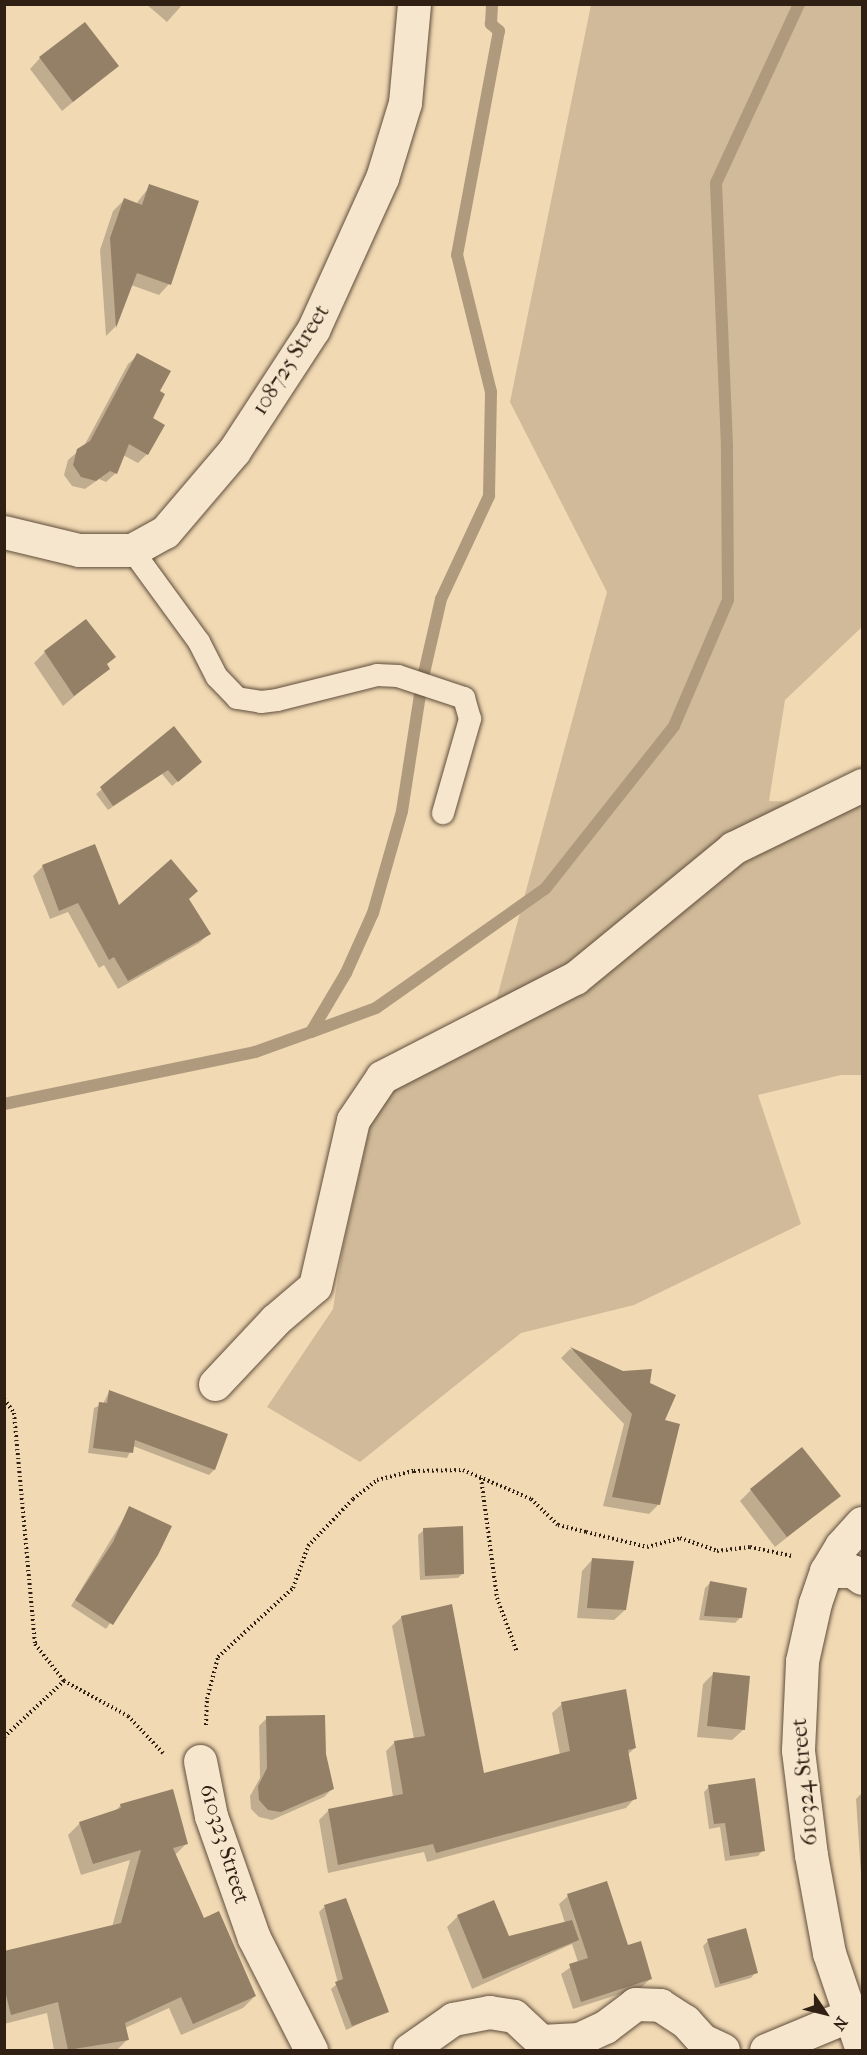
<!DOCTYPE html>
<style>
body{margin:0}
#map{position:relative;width:867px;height:2055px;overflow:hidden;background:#f1d9b4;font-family:"IM FELL French Canon",serif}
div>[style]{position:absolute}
.green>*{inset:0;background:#d0ba99}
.shadow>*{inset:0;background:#0003}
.stream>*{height:12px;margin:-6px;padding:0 6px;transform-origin:6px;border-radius:6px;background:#af9a7d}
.building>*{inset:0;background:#948067}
.path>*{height:4px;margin-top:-2px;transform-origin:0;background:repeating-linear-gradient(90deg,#2f2013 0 1.5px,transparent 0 4.5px)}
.roads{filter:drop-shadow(0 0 2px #604e3b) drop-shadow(0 0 2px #604e3b)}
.service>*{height:22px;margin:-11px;padding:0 11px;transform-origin:11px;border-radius:11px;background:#f6e6ce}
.minor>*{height:33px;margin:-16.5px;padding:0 16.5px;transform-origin:16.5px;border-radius:16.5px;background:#f6e6ce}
span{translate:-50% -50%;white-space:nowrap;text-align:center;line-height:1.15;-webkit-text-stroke:5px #f6e6ce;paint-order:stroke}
.street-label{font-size:22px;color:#2f2013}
.frame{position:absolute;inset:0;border:6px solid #2f2013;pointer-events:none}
.north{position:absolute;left:795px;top:1983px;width:60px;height:60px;-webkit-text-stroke:4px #f6e6ce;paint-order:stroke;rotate:125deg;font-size:16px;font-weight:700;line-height:24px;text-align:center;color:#2f2013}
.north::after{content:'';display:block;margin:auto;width:21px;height:27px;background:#2f2013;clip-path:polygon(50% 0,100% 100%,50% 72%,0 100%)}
</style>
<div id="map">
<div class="green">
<i style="clip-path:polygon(591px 5px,862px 5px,862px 627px,785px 700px,769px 801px,862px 804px,862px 1075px,841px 1075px,758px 1095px,801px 1224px,634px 1305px,521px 1333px,360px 1462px,267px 1407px,333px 1309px,343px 1247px,378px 1090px,489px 1027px,607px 592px,510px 402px)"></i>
</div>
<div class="shadow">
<i style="clip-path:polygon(146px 4px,183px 4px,167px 22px)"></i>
<i style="clip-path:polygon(40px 58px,117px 66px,62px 111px,30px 69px)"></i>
<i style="clip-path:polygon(150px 186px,169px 284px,159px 295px,131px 285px,115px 327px,106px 336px,100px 250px,113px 211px,124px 200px,136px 204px)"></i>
<i style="clip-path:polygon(138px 355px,158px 392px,147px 454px,138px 463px,123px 455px,116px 473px,106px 482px,99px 479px,85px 489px,72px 486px,64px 475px,68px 460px,84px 446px,128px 364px)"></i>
<i style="clip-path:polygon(45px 652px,106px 665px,108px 668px,63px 706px,34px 663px)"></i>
<i style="clip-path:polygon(174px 729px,195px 767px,172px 786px,162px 774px,108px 810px,96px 794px)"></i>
<i style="clip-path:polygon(43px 866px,118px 907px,188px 899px,209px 934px,199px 943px,118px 989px,104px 965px,99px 968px,68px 912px,50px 919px,33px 876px)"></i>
<i style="clip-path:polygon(570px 1349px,648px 1384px,663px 1421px,658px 1505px,649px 1514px,603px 1506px,624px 1424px,561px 1358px)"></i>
<i style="clip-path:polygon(109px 1392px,226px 1435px,214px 1470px,209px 1475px,133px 1446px,127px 1458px,88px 1453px,94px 1408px,103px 1404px)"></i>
<i style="clip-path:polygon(751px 1490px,839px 1496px,775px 1547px,740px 1501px)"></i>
<i style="clip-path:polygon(130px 1508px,157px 1555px,106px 1629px,71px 1606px)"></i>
<i style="clip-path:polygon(424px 1530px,463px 1573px,458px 1578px,420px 1580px,418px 1535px)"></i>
<i style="clip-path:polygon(592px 1560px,625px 1610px,614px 1620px,577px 1618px,582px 1571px)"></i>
<i style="clip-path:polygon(710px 1583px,740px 1618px,735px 1623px,699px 1620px,705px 1588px)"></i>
<i style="clip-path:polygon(402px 1617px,483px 1775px,560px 1755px,552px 1713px,562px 1704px,635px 1748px,627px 1755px,635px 1798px,626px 1808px,427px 1862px,424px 1852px,328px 1873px,319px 1820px,328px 1811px,393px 1797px,386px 1751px,395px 1742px,414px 1739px,392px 1626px)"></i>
<i style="clip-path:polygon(713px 1674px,743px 1730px,732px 1740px,697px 1737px,703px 1684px)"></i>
<i style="clip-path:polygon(267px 1718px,324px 1754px,333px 1788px,324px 1797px,272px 1820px,259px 1817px,251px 1809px,250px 1796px,260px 1778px,259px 1726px)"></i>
<i style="clip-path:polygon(709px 1787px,763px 1850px,758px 1856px,725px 1861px,720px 1827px,709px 1829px,704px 1792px)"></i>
<i style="clip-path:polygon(862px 1793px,862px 1889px,856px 1799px)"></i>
<i style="clip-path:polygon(121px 1805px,186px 1844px,174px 1856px,204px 1920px,255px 1996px,243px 2008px,181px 2035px,169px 2008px,125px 2028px,127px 2040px,117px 2050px,54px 2050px,47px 2013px,4px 2024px,4px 1952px,112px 1927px,130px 1860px,81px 1875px,68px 1835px,80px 1823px,114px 1812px)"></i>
<i style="clip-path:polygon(568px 1896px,627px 1947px,650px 1979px,642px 1987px,573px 2009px,561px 1974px,578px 1962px,572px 1944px,472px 1989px,447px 1927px,458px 1916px,508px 1938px,565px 1923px,559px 1904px)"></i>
<i style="clip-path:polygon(324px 1907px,387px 2011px,346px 2030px,331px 1989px,338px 1983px,319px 1912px)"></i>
<i style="clip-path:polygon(708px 1941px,756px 1972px,751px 1978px,715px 1988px,703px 1946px)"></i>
</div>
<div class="stream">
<i style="left:311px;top:1032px;width:69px;rotate:-20.3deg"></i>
<i style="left:376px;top:1008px;width:207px;rotate:-35.2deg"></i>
<i style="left:545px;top:889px;width:208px;rotate:-51.6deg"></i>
<i style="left:674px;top:726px;width:137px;rotate:-66.8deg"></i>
<i style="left:728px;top:600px;width:154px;rotate:-90.4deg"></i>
<i style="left:727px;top:446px;width:263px;rotate:-92.4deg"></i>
<i style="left:716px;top:183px;width:197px;rotate:-65.1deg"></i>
<i style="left:4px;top:1104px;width:256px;rotate:-11.7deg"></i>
<i style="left:255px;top:1052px;width:59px;rotate:-19.7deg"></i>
<i style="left:311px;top:1032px;width:69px;rotate:-59.3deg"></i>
<i style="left:346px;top:973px;width:66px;rotate:-65.8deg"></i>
<i style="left:373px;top:913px;width:106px;rotate:-74.1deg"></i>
<i style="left:402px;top:811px;width:131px;rotate:-81.2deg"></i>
<i style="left:422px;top:682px;width:85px;rotate:-77.1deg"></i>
<i style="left:441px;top:599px;width:114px;rotate:-65deg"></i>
<i style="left:489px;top:496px;width:104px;rotate:-88.9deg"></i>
<i style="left:491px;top:392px;width:141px;rotate:-103.9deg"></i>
<i style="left:457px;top:255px;width:228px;rotate:-79.4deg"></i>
<i style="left:499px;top:31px;width:11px;rotate:-139deg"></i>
<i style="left:491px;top:24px;width:20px;rotate:-87deg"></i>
</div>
<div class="building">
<i style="clip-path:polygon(85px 22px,119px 66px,73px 102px,39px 57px)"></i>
<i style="clip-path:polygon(149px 184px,199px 201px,171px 285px,137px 273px,116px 328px,110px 238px,124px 198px,142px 205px)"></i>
<i style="clip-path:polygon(137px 353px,171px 371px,160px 391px,165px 394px,153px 418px,165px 425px,148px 455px,129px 444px,117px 474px,110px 471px,96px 481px,81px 477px,73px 465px,77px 449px,90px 441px)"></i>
<i style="clip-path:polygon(86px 619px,116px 657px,107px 664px,110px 669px,74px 696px,44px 651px)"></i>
<i style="clip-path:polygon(174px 726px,202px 762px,178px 782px,168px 770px,113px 806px,100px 787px)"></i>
<i style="clip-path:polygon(95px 844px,119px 905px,171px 859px,198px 891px,189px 899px,211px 934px,128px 981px,114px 957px,109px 960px,78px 903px,59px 911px,42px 865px)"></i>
<i style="clip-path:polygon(570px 1347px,623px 1371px,652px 1369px,650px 1383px,676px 1395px,665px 1420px,680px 1424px,660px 1505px,612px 1497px,632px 1414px)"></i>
<i style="clip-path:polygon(109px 1390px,228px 1434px,215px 1470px,135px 1440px,133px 1453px,93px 1448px,99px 1402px,107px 1403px)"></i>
<i style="clip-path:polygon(802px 1447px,841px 1496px,787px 1537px,750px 1489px)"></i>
<i style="clip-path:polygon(129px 1506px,172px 1526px,158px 1555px,113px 1625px,75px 1600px,113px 1542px)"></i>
<i style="clip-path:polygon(463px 1526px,464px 1574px,425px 1576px,423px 1528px)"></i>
<i style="clip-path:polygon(592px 1558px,634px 1561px,626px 1610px,587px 1608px)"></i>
<i style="clip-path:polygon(710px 1581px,747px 1588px,742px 1618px,704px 1616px)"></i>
<i style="clip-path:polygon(452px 1604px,484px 1773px,570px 1751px,561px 1702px,626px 1689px,636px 1748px,628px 1750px,637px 1799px,436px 1853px,433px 1844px,338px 1865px,328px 1809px,403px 1794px,394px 1741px,425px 1736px,401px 1616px)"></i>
<i style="clip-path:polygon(713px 1672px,750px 1676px,745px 1730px,707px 1726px)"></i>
<i style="clip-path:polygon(325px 1715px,326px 1754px,334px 1789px,281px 1812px,268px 1810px,259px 1800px,258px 1786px,267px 1768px,266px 1716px)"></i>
<i style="clip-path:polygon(755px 1778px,765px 1851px,730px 1856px,725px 1823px,714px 1824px,708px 1785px)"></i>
<i style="clip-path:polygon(173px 1789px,188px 1844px,173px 1848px,204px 1918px,219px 1911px,256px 1996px,193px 2024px,181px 1997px,125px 2023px,129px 2040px,68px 2050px,58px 2002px,11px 2015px,4px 1987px,4px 1951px,121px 1923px,141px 1850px,93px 1864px,79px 1822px,121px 1808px,120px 1804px)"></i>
<i style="clip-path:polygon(607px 1881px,628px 1945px,641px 1941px,652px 1979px,581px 2002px,569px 1964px,588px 1958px,567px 1894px)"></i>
<i style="clip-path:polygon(346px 1898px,389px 2012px,352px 2026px,335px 1982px,343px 1979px,324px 1905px)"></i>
<i style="clip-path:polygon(494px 1900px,509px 1936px,572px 1920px,579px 1940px,483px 1979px,457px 1915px)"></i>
<i style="clip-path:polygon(746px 1928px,758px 1973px,720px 1984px,707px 1939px)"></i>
</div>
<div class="path">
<i style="left:4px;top:1399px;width:17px;rotate:54deg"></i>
<i style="left:14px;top:1413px;width:232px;rotate:84.8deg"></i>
<i style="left:35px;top:1644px;width:47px;rotate:51.9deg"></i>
<i style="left:481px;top:1478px;width:121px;rotate:82.4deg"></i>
<i style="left:497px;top:1598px;width:58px;rotate:69.7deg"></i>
<i style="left:206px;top:1725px;width:26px;rotate:-88deg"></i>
<i style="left:207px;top:1699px;width:43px;rotate:-75.3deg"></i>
<i style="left:218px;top:1657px;width:102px;rotate:-42.6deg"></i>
<i style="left:293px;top:1588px;width:45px;rotate:-70.3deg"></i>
<i style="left:308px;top:1546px;width:65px;rotate:-46.2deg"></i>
<i style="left:353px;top:1499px;width:31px;rotate:-38deg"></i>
<i style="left:377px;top:1480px;width:38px;rotate:-14deg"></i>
<i style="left:414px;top:1471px;width:49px;rotate:-1.2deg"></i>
<i style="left:463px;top:1470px;width:74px;rotate:23.1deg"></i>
<i style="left:531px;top:1499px;width:37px;rotate:44deg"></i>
<i style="left:558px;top:1525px;width:29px;rotate:14deg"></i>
<i style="left:586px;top:1532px;width:63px;rotate:13.8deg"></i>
<i style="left:647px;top:1547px;width:34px;rotate:-15deg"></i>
<i style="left:680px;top:1538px;width:39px;rotate:19deg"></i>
<i style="left:717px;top:1551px;width:33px;rotate:-7deg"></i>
<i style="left:750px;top:1547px;width:43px;rotate:12.1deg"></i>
<i style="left:4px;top:1737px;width:82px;rotate:-43deg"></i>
<i style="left:64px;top:1681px;width:73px;rotate:28.7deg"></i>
<i style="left:128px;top:1716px;width:51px;rotate:46.6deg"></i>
</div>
<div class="roads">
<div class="service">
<i style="left:132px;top:550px;width:114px;rotate:53.9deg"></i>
<i style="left:199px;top:642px;width:39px;rotate:63deg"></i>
<i style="left:217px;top:677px;width:29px;rotate:46deg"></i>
<i style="left:237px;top:698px;width:24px;rotate:9deg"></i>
<i style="left:261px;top:702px;width:16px;rotate:-7deg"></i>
<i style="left:277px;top:700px;width:103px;rotate:-14deg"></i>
<i style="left:377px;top:675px;width:21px;rotate:3deg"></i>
<i style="left:398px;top:676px;width:70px;rotate:18.4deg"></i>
<i style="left:464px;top:698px;width:22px;rotate:74deg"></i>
<i style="left:470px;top:719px;width:98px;rotate:106deg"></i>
</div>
<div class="minor">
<i style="left:4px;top:532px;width:77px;rotate:13.5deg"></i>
<i style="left:79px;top:550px;width:53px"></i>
<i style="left:132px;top:550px;width:38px;rotate:-29deg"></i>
<i style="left:165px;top:532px;width:106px;rotate:-49.6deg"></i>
<i style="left:234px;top:451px;width:145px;rotate:-56.9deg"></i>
<i style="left:313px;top:330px;width:167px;rotate:-65.6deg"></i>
<i style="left:382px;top:178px;width:78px;rotate:-73deg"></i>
<i style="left:405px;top:103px;width:99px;rotate:-84.8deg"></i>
<i style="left:215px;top:1384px;width:88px;rotate:-46.8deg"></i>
<i style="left:275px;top:1320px;width:52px;rotate:-40.4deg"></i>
<i style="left:315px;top:1286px;width:170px;rotate:-77.1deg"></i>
<i style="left:353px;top:1120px;width:52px;rotate:-56deg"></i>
<i style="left:382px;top:1077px;width:217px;rotate:-27.2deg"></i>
<i style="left:575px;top:978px;width:205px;rotate:-39.4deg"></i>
<i style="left:733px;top:848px;width:144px;rotate:-26deg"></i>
<i style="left:826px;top:1571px;width:26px"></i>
<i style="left:852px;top:1571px;width:12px;rotate:35deg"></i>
<i style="left:200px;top:1761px;width:56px;rotate:78.7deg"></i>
<i style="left:211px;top:1816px;width:129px;rotate:70.6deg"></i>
<i style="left:254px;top:1938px;width:126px;rotate:63deg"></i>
<i style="left:409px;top:2050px;width:54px;rotate:-35.2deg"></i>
<i style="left:453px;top:2019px;width:37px;rotate:-11deg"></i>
<i style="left:489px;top:2012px;width:25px;rotate:9deg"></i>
<i style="left:514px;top:2016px;width:37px;rotate:43deg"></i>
<i style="left:541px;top:2041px;width:38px;rotate:-3deg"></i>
<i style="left:579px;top:2039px;width:29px;rotate:-25deg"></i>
<i style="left:605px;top:2027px;width:38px;rotate:-37deg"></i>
<i style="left:635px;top:2004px;width:25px;rotate:2deg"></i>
<i style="left:660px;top:2005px;width:30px;rotate:33deg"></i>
<i style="left:685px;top:2021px;width:25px;rotate:48deg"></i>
<i style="left:702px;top:2040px;width:23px;rotate:25deg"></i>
<i style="left:766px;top:2050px;width:91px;rotate:-22.6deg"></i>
<i style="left:862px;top:2050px;width:102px;rotate:-108.8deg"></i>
<i style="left:829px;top:1953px;width:100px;rotate:-100.4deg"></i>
<i style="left:811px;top:1855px;width:106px;rotate:-97.1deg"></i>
<i style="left:798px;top:1750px;width:89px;rotate:-87.4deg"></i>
<i style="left:802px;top:1661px;width:59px;rotate:-77.4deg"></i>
<i style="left:815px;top:1603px;width:34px;rotate:-71deg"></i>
<i style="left:826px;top:1571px;width:29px;rotate:-59deg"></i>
<i style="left:841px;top:1546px;width:31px;rotate:-48deg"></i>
</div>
</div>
<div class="street-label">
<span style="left:291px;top:360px;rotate:-58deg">108725 Street</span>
<span style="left:805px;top:1782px;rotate:-95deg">610324 Street</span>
<span style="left:224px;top:1844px;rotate:73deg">610323 Street</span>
</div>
<div class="frame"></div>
<div class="north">N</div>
</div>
